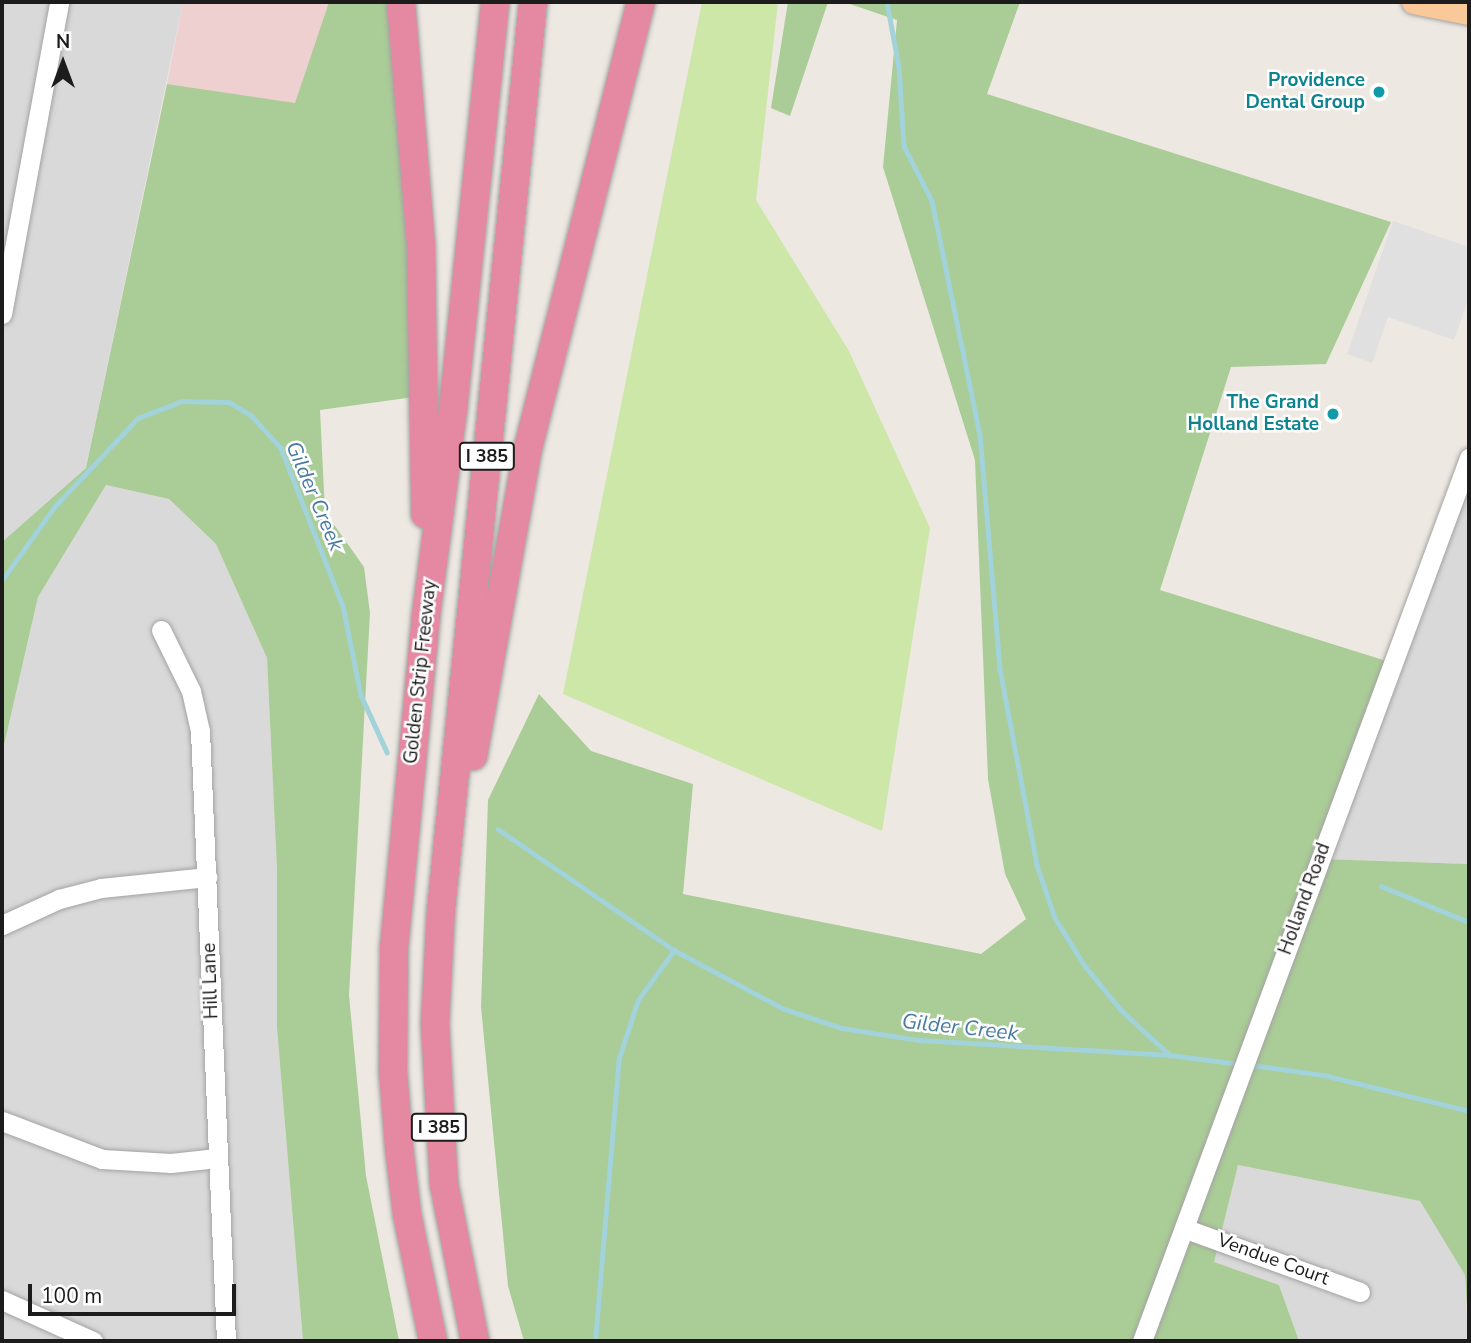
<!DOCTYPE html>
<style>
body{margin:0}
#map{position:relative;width:1471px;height:1343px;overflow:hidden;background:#ede8e1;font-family:"Nunito Sans",sans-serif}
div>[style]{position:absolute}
.residential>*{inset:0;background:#dad9d9}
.commercial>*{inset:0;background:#eed0d1}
.grass>*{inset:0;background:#cce7a7}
.forest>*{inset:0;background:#aacc96}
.parking>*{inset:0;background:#e0e0e0}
.stream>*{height:4.5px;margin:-2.25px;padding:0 2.25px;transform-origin:2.25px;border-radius:2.25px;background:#a2d2da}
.roads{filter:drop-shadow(0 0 2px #a3a3a3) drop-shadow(0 0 2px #a3a3a3)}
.minor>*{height:19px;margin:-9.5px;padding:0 9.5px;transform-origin:9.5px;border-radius:9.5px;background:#fff}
.major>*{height:24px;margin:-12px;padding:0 12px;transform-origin:12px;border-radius:12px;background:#fac99a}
.highway>*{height:28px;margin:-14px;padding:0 14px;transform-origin:14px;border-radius:14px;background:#e489a1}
.dots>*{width:19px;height:19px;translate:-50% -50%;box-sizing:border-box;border:4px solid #fff;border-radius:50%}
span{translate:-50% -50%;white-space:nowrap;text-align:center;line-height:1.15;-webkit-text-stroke:5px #fff;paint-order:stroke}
.shield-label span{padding:2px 5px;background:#fff;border:2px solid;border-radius:5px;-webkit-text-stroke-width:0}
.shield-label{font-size:18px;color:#1c1c1c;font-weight:700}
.culture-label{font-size:19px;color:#0d838f;font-weight:700}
.right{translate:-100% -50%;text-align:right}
.street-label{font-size:19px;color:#1c1c1c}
.water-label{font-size:21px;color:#487ba1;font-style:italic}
.frame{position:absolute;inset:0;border:4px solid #1c1c1c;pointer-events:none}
.north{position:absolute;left:28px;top:28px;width:70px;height:70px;-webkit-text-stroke:5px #fff;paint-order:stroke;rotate:0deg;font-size:19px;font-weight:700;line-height:28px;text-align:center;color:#1c1c1c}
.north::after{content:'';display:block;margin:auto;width:24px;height:32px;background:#1c1c1c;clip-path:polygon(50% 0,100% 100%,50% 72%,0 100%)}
.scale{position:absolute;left:28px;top:1284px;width:208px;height:32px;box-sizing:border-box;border:4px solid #1c1c1c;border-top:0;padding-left:9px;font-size:21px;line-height:24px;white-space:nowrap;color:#1c1c1c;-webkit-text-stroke:5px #fff;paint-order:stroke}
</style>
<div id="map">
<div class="residential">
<i style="clip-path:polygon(2px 2px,183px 2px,86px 468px,2px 542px)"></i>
<i style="clip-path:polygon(106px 485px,169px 499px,216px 544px,267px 658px,277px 870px,277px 1028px,303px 1341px,2px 1341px,2px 754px,38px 597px)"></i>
<i style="clip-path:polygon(1469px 486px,1469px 864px,1320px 859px,1396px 664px)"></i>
<i style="clip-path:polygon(1238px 1165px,1420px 1201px,1465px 1275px,1468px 1341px,1299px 1341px,1279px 1285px,1213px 1262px)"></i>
</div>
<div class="commercial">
<i style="clip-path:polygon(183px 2px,329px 2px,295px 104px,167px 84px)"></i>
</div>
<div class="grass">
<i style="clip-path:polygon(702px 2px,778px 2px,756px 200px,849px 351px,930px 528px,882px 831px,563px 694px)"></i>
</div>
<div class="forest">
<i style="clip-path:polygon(329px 2px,388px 2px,405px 155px,414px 397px,320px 410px,325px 512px,364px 567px,370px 613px,349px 995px,366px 1176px,399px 1341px,303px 1341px,277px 1028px,277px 870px,267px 658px,216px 544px,169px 499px,106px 485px,38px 597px,2px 754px,2px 542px,86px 468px,167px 84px,295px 103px)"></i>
<i style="clip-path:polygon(788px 2px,828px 2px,790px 116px,771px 108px)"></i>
<i style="clip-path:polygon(844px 2px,1020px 2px,987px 94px,1391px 222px,1326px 364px,1231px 367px,1160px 590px,1396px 664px,1321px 859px,1469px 864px,1469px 1341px,1465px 1275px,1420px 1201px,1238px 1165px,1214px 1262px,1279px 1285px,1299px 1341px,524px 1341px,508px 1286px,481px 1007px,488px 800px,539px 694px,591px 751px,693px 784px,683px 894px,981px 954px,1026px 919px,1005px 874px,988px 779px,975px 460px,883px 167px,897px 20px)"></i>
</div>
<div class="parking">
<i style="clip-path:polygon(1393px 221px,1469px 247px,1469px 297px,1454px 340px,1388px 317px,1372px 363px,1347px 354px)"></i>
</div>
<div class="stream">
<i style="left:887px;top:2px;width:66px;rotate:79.5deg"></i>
<i style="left:899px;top:67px;width:79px;rotate:86.4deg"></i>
<i style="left:904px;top:146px;width:62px;rotate:63deg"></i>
<i style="left:932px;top:201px;width:239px;rotate:78.4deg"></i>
<i style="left:980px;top:435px;width:235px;rotate:85.1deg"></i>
<i style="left:1000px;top:669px;width:199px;rotate:79.3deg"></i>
<i style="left:1037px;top:865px;width:56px;rotate:71.2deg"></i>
<i style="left:1055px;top:918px;width:57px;rotate:58deg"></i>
<i style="left:1085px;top:966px;width:57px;rotate:50.7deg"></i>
<i style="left:1121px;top:1010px;width:67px;rotate:42.6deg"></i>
<i style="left:2px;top:580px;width:91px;rotate:-54.4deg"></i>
<i style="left:55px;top:506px;width:121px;rotate:-46.7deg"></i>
<i style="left:138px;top:418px;width:47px;rotate:-21.1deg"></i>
<i style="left:182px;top:401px;width:47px;rotate:1.2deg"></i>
<i style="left:229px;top:402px;width:26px;rotate:31deg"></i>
<i style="left:251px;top:415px;width:45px;rotate:47.7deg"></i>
<i style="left:281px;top:448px;width:170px;rotate:68.6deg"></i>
<i style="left:343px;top:606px;width:91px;rotate:78.6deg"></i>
<i style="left:361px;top:695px;width:63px;rotate:65.5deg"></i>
<i style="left:498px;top:829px;width:214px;rotate:34.5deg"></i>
<i style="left:674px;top:950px;width:125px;rotate:28.2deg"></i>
<i style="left:784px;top:1009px;width:61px;rotate:18.1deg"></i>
<i style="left:842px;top:1028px;width:78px;rotate:8.9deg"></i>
<i style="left:919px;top:1040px;width:251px;rotate:3.4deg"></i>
<i style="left:1170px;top:1055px;width:70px;rotate:7.4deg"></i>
<i style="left:1381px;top:886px;width:95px;rotate:22.2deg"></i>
<i style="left:1251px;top:1065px;width:74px;rotate:7.8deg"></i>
<i style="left:1324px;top:1075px;width:149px;rotate:13.9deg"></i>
<i style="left:595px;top:1341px;width:284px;rotate:-85.2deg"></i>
<i style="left:619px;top:1058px;width:61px;rotate:-71.9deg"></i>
<i style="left:638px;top:1000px;width:62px;rotate:-54.2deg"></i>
</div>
<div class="roads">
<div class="minor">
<i style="left:2px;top:314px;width:317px;rotate:-79.6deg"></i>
<i style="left:161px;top:630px;width:68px;rotate:63.8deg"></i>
<i style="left:191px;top:691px;width:41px;rotate:77.3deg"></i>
<i style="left:200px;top:731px;width:611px;rotate:87.56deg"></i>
<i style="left:2px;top:925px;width:63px;rotate:-24.5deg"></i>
<i style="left:59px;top:899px;width:43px;rotate:-14.7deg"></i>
<i style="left:101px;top:888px;width:107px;rotate:-5.9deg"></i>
<i style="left:2px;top:1121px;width:107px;rotate:20.8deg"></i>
<i style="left:102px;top:1159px;width:69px;rotate:3.3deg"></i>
<i style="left:171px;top:1163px;width:46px;rotate:-6.2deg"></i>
<i style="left:1186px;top:1229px;width:185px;rotate:19.9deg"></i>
<i style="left:2px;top:1300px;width:100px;rotate:24.3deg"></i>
<i style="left:1142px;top:1341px;width:942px;rotate:-69.68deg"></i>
</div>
<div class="major">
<i style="left:1414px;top:2px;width:56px;rotate:11.3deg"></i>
</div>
<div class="highway">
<i style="left:401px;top:2px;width:245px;rotate:85.3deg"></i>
<i style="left:421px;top:246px;width:268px;rotate:89.1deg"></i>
<i style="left:473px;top:756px;width:313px;rotate:-79.9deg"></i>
<i style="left:528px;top:448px;width:460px;rotate:-75.8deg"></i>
<i style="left:433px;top:1341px;width:130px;rotate:-101.6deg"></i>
<i style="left:407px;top:1214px;width:67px;rotate:-96.8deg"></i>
<i style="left:399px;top:1147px;width:77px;rotate:-94.5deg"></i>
<i style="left:393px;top:1070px;width:122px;rotate:-89.5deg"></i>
<i style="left:394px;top:948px;width:335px;rotate:-84.5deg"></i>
<i style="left:426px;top:615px;width:207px;rotate:-82.5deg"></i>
<i style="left:453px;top:410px;width:410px;rotate:-84.1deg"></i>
<i style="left:475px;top:1341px;width:159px;rotate:-101.2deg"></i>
<i style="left:444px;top:1185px;width:162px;rotate:-93.2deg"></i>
<i style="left:435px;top:1023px;width:113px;rotate:-87deg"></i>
<i style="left:441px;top:910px;width:913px;rotate:-84.21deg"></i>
</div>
</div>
<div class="dots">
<i style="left:1379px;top:92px;background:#0f9aa8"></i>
<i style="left:1333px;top:414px;background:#0f9aa8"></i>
</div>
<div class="shield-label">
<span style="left:487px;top:456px">I 385</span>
<span style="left:439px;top:1127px">I 385</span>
</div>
<div class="culture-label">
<span class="right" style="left:1365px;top:92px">Providence<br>Dental Group</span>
<span class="right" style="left:1319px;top:414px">The Grand<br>Holland Estate</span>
</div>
<div class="street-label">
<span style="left:421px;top:672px;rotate:-84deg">Golden Strip Freeway</span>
<span style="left:1305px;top:899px;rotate:-70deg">Holland Road</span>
<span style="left:211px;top:981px;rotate:-92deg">Hill Lane</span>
<span style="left:1273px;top:1260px;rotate:20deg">Vendue Court</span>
</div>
<div class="water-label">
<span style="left:315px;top:496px;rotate:67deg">Gilder Creek</span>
<span style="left:960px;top:1027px;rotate:6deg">Gilder Creek</span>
</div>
<div class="frame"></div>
<div class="north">N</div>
<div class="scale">100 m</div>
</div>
